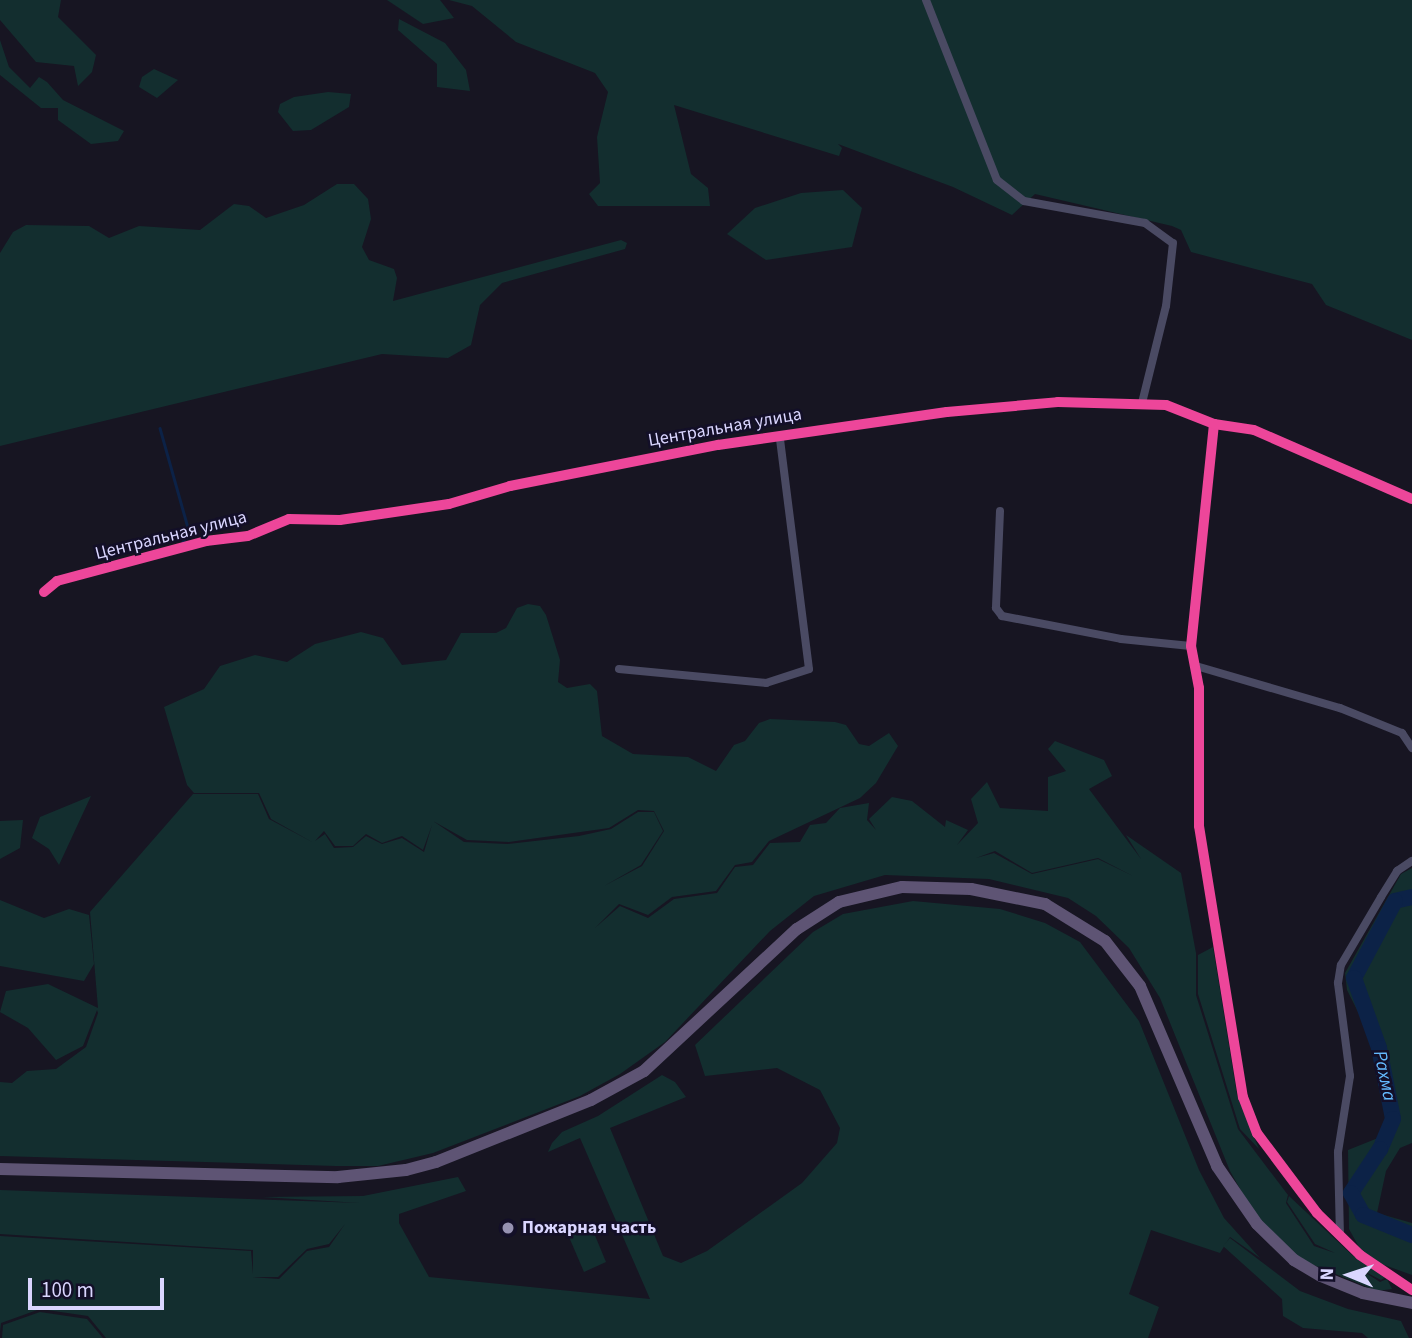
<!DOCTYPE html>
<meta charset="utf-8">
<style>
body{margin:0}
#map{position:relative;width:1412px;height:1338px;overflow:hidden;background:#171522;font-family:"Source Sans 3",sans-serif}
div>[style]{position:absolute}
.green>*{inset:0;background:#132e2f}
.stream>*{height:2.5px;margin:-1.25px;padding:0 1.25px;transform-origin:1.25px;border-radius:1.25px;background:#0c2247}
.river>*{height:16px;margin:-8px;padding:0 8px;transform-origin:8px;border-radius:8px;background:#0c2247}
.minor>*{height:8px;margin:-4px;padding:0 4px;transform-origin:4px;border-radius:4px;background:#4a4a63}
.primary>*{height:12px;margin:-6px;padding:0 6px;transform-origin:6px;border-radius:6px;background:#5e5474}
.cycleway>*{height:10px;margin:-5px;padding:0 5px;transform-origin:5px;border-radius:5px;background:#ed469a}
.dots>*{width:19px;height:19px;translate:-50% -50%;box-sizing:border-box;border:4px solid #130f28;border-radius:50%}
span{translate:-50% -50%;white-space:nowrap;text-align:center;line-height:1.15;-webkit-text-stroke:5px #130f28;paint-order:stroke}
.street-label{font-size:18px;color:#dad6ff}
.poi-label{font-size:18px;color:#dad6ff;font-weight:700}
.left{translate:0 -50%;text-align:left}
.water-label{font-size:19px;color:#64baff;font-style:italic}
.north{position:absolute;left:1314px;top:1240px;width:70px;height:70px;-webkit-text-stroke:5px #130f28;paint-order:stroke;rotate:272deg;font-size:19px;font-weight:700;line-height:28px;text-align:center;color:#dad6ff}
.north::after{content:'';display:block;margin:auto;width:24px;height:32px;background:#dad6ff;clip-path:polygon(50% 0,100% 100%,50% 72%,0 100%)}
.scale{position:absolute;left:28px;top:1278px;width:136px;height:32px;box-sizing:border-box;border:4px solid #dad6ff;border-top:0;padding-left:9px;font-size:21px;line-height:24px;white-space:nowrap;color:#dad6ff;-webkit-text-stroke:5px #130f28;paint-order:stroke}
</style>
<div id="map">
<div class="green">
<i style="clip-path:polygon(0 0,61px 0,58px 17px,96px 55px,92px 72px,78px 86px,74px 66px,36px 62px,0 20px)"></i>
<i style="clip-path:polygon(387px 0,440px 0,454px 18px,423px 24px)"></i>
<i style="clip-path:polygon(449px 0,1412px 0,1412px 340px,1326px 305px,1312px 284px,1191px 252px,1181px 230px,1172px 226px,1035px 194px,1012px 215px,953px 187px,838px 144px,842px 148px,839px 156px,674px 105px,691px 174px,708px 188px,710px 206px,598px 206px,589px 194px,600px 183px,597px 137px,608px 92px,595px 73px,516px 42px,472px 6px)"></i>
<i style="clip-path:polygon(399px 19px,445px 43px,466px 70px,470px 91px,437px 87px,437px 64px,398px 30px)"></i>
<i style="clip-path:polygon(0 40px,9px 67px,30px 88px,39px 77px,47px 82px,63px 100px,124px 131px,118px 141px,91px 144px,58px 120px,58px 108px,41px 108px,0 75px)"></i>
<i style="clip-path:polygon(154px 69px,178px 80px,157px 98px,139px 87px,142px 77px)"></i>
<i style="clip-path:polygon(328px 92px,351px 94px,349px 107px,311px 130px,293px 131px,278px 112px,280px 104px,294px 97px)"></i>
<i style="clip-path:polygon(337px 184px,354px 184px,368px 199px,371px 219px,362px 247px,369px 260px,394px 269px,397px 278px,393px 301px,621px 240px,627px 243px,625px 249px,502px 283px,480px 305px,471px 345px,448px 358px,382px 354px,0 446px,0 253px,13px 232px,26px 225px,89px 226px,109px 238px,139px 226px,200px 230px,234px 204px,249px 206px,266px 218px,304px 205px)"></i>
<i style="clip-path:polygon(843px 190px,862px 208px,852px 247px,766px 260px,727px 234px,755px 208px,801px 193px)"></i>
<i style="clip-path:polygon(evenodd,528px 604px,540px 606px,546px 615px,560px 660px,558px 682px,567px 688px,590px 684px,597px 691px,602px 736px,633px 754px,688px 757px,716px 771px,734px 745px,745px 741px,759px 723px,770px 719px,835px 722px,846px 725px,859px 744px,869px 746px,889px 733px,898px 746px,876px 783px,860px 798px,769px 841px,752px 862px,735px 865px,716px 891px,672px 897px,648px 915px,619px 904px,595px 928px,620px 906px,648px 918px,674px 899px,717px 893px,735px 867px,753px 865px,770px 843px,800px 842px,810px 825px,826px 823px,840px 808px,869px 803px,867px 820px,876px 830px,869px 819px,892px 797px,912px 801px,945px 827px,946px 820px,968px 830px,957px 845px,978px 823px,971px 799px,987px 782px,1000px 808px,1048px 811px,1048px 777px,1066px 771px,1048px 749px,1055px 741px,1104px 760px,1112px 776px,1089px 789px,1141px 859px,1126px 835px,1181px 873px,1196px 953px,1196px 995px,1238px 1129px,1288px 1195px,1286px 1203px,1314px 1246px,1335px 1253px,1315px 1244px,1287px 1202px,1289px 1196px,1352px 1255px,1386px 1277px,1381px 1280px,1358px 1268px,1380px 1282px,1387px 1279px,1392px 1289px,1377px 1291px,1304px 1261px,1275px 1238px,1252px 1210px,1230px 1171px,1160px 998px,1129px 948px,1096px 916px,1068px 898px,989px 879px,885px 875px,814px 896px,770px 931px,665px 1042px,620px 1074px,580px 1096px,433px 1153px,378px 1166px,336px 1166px,0 1156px,0 1082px,12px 1083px,27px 1071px,56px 1069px,86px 1047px,98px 1013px,97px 1010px,83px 1046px,56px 1060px,28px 1028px,0 1012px,6px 991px,48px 984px,98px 1008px,90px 912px,193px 794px,258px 794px,269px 819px,314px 843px,271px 819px,259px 793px,194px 793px,187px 785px,164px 707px,204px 689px,220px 666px,255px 655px,287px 662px,315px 644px,361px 632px,383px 638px,402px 665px,446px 660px,461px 633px,496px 633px,506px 628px,517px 608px,528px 604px,638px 810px,654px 811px,664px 831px,642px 866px,604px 886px,641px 865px,663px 831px,654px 812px,638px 812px,611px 829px,579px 836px,507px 844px,464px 842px,433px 821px,467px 840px,509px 842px,609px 828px,638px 810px,528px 604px,432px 825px,424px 852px,402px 838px,382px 844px,366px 836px,353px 847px,334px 848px,325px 834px,315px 841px,324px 831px,335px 846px,353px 846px,366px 834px,382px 843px,402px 836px,423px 850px,432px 825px,528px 604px,995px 851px,1032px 873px,1098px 858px,1133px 876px,1098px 859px,1032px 874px,994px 853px,976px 858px,995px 851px)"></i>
<i style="clip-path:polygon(91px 796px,59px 865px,49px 849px,32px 838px,40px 817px)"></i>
<i style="clip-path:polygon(23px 820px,20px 848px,0 859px,0 821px)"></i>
<i style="clip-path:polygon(1412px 868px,1412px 1143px,1400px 1148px,1386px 1171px,1377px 1213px,1412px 1223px,1412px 1275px,1365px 1258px,1349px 1229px,1348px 1150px,1393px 1132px,1377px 1075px,1376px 1048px,1347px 990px,1345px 973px,1401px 874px)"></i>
<i style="clip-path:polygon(0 900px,44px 918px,69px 909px,89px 915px,94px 964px,84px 981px,0 966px)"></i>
<i style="clip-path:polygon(evenodd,913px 901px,1000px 909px,1045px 923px,1080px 942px,1139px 1021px,1199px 1170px,1224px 1218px,1260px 1258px,1230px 1237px,1220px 1253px,1151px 1230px,1129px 1294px,1159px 1307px,1148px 1338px,106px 1338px,88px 1316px,40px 1309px,1px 1323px,0 1332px,0 1236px,251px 1251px,253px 1274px,253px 1250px,0 1234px,0 1190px,360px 1203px,262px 1197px,363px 1196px,458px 1177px,466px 1191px,399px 1214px,399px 1223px,429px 1277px,650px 1299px,580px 1138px,548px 1152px,552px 1143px,562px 1132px,598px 1116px,662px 1075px,675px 1082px,686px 1097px,610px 1128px,663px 1256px,681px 1263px,707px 1251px,802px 1183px,837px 1143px,840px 1128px,820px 1090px,777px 1068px,705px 1076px,695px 1045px,813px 932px,843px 914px,913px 901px,345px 1224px,329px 1247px,307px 1251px,279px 1279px,252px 1277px,278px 1277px,307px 1249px,329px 1244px,345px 1224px)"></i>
<i style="clip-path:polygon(1213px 947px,1237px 1095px,1259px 1149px,1240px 1129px,1198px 994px,1198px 955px)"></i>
<i style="clip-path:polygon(589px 1221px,606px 1262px,584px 1272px,566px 1230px)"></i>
<i style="clip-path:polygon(1230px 1238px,1300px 1291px,1348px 1309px,1401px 1321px,1409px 1338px,1368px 1338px,1362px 1333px,1303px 1328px,1283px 1316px,1282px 1299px,1223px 1246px)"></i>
<i style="clip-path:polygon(40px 1312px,87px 1319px,103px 1338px,2px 1338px,3px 1325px)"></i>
</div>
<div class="stream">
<i style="left:160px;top:428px;width:107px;rotate:74.3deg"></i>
<i style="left:189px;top:531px;width:15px;rotate:118deg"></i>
</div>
<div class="river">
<i style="left:1412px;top:897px;width:17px;rotate:167deg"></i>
<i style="left:1395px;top:901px;width:87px;rotate:118deg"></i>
<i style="left:1354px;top:978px;width:74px;rotate:70.3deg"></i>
<i style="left:1379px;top:1048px;width:72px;rotate:78.8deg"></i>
<i style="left:1393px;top:1119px;width:33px;rotate:113deg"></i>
<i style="left:1380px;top:1149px;width:53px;rotate:123.4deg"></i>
<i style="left:1351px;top:1193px;width:25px;rotate:61deg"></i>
<i style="left:1363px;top:1215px;width:53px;rotate:22.2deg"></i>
</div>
<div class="minor">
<i style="left:926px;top:0;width:193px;rotate:68.5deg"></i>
<i style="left:997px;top:180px;width:34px;rotate:38deg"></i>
<i style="left:1024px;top:201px;width:123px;rotate:10.3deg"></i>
<i style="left:1145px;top:223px;width:34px;rotate:36deg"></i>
<i style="left:1173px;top:243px;width:63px;rotate:96.3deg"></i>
<i style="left:1166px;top:306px;width:100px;rotate:103.9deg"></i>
<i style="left:1214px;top:424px;width:223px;rotate:95.9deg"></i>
<i style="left:1191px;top:646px;width:43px;rotate:79.2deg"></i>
<i style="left:1199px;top:688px;width:138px;rotate:90deg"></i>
<i style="left:1199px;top:826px;width:275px;rotate:80.8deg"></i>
<i style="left:1243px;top:1097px;width:39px;rotate:69deg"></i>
<i style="left:1257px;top:1133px;width:100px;rotate:53.1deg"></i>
<i style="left:1317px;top:1213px;width:60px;rotate:44.3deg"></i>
<i style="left:1360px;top:1255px;width:63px;rotate:33.9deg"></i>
<i style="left:1000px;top:511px;width:97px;rotate:92.4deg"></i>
<i style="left:996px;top:608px;width:10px;rotate:53deg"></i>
<i style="left:1002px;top:616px;width:121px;rotate:10.9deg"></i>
<i style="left:1121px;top:639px;width:70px;rotate:5.7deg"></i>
<i style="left:44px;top:592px;width:17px;rotate:-40deg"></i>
<i style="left:57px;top:581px;width:154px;rotate:-15deg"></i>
<i style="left:206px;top:541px;width:42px;rotate:-6.8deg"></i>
<i style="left:248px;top:536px;width:44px;rotate:-22.5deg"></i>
<i style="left:289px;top:519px;width:51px;rotate:1.1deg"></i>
<i style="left:340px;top:520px;width:110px;rotate:-8.4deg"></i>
<i style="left:449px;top:504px;width:64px;rotate:-16.4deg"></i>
<i style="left:510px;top:486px;width:212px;rotate:-11.2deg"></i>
<i style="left:718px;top:445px;width:231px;rotate:-8.2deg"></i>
<i style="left:947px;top:412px;width:111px;rotate:-5.1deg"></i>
<i style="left:1058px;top:402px;width:108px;rotate:1.6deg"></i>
<i style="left:1166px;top:405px;width:52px;rotate:21.6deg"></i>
<i style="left:1214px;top:424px;width:40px;rotate:8.5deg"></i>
<i style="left:1254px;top:430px;width:172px;rotate:23.6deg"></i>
<i style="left:1196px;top:666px;width:150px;rotate:16.3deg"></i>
<i style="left:1340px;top:708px;width:67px;rotate:22deg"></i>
<i style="left:1402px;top:733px;width:18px;rotate:56deg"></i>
<i style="left:619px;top:669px;width:148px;rotate:5.4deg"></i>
<i style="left:766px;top:683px;width:45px;rotate:-18deg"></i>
<i style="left:809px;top:669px;width:233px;rotate:-97.2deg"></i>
<i style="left:1340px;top:1236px;width:84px;rotate:-91.4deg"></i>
<i style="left:1338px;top:1152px;width:77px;rotate:-81deg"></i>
<i style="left:1350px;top:1076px;width:94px;rotate:-97.4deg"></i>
<i style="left:1338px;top:983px;width:18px;rotate:-81deg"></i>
<i style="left:1341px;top:965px;width:79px;rotate:-59.5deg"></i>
<i style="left:1381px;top:897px;width:31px;rotate:-58deg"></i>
<i style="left:1397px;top:871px;width:18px;rotate:-34deg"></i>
</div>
<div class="primary">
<i style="left:0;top:1169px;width:338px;rotate:1.4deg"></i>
<i style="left:338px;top:1177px;width:68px;rotate:-5.9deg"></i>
<i style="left:406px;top:1170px;width:31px;rotate:-15deg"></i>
<i style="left:436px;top:1162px;width:167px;rotate:-21.8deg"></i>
<i style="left:591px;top:1100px;width:60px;rotate:-28.7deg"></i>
<i style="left:644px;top:1071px;width:209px;rotate:-42.9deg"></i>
<i style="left:797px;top:929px;width:50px;rotate:-32.7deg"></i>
<i style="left:839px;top:902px;width:65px;rotate:-13.4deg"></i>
<i style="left:902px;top:887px;width:69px;rotate:1.7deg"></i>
<i style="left:971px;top:889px;width:76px;rotate:11.5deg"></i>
<i style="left:1045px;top:904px;width:70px;rotate:31.7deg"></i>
<i style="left:1105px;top:941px;width:57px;rotate:52.1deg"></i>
<i style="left:1140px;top:986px;width:196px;rotate:66.8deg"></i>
<i style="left:1217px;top:1166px;width:70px;rotate:55.4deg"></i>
<i style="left:1257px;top:1224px;width:52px;rotate:44.2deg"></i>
<i style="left:1294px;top:1260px;width:31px;rotate:31deg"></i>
<i style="left:1321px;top:1276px;width:45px;rotate:22deg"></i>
<i style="left:1363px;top:1293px;width:50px;rotate:11.5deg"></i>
</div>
<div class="cycleway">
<i style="left:1214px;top:424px;width:223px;rotate:95.9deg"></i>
<i style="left:1191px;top:646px;width:43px;rotate:79.2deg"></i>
<i style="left:1199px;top:688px;width:138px;rotate:90deg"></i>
<i style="left:1199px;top:826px;width:275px;rotate:80.8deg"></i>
<i style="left:1243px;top:1097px;width:39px;rotate:69deg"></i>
<i style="left:1257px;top:1133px;width:100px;rotate:53.1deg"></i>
<i style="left:1317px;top:1213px;width:60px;rotate:44.3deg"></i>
<i style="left:1360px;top:1255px;width:63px;rotate:33.9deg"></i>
<i style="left:44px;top:592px;width:17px;rotate:-40deg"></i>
<i style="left:57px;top:581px;width:154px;rotate:-15deg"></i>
<i style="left:206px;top:541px;width:42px;rotate:-6.8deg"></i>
<i style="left:248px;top:536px;width:44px;rotate:-22.5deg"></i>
<i style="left:289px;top:519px;width:51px;rotate:1.1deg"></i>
<i style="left:340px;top:520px;width:110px;rotate:-8.4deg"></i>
<i style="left:449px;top:504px;width:64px;rotate:-16.4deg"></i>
<i style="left:510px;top:486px;width:212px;rotate:-11.2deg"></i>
<i style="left:718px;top:445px;width:231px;rotate:-8.2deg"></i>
<i style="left:947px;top:412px;width:111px;rotate:-5.1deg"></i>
<i style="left:1058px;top:402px;width:108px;rotate:1.6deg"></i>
<i style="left:1166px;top:405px;width:52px;rotate:21.6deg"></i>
<i style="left:1214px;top:424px;width:40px;rotate:8.5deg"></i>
<i style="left:1254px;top:430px;width:172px;rotate:23.6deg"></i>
</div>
<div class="dots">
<i style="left:508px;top:1228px;background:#9692b2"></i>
</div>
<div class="street-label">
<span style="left:725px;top:428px;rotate:-10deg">Центральная улица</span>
<span style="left:171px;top:536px;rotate:-14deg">Центральная улица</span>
</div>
<div class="poi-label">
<span class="left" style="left:522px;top:1228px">Пожарная часть</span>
</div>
<div class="water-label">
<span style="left:1384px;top:1076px;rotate:78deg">Рахма</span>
</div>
<div class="north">N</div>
<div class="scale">100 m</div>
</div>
